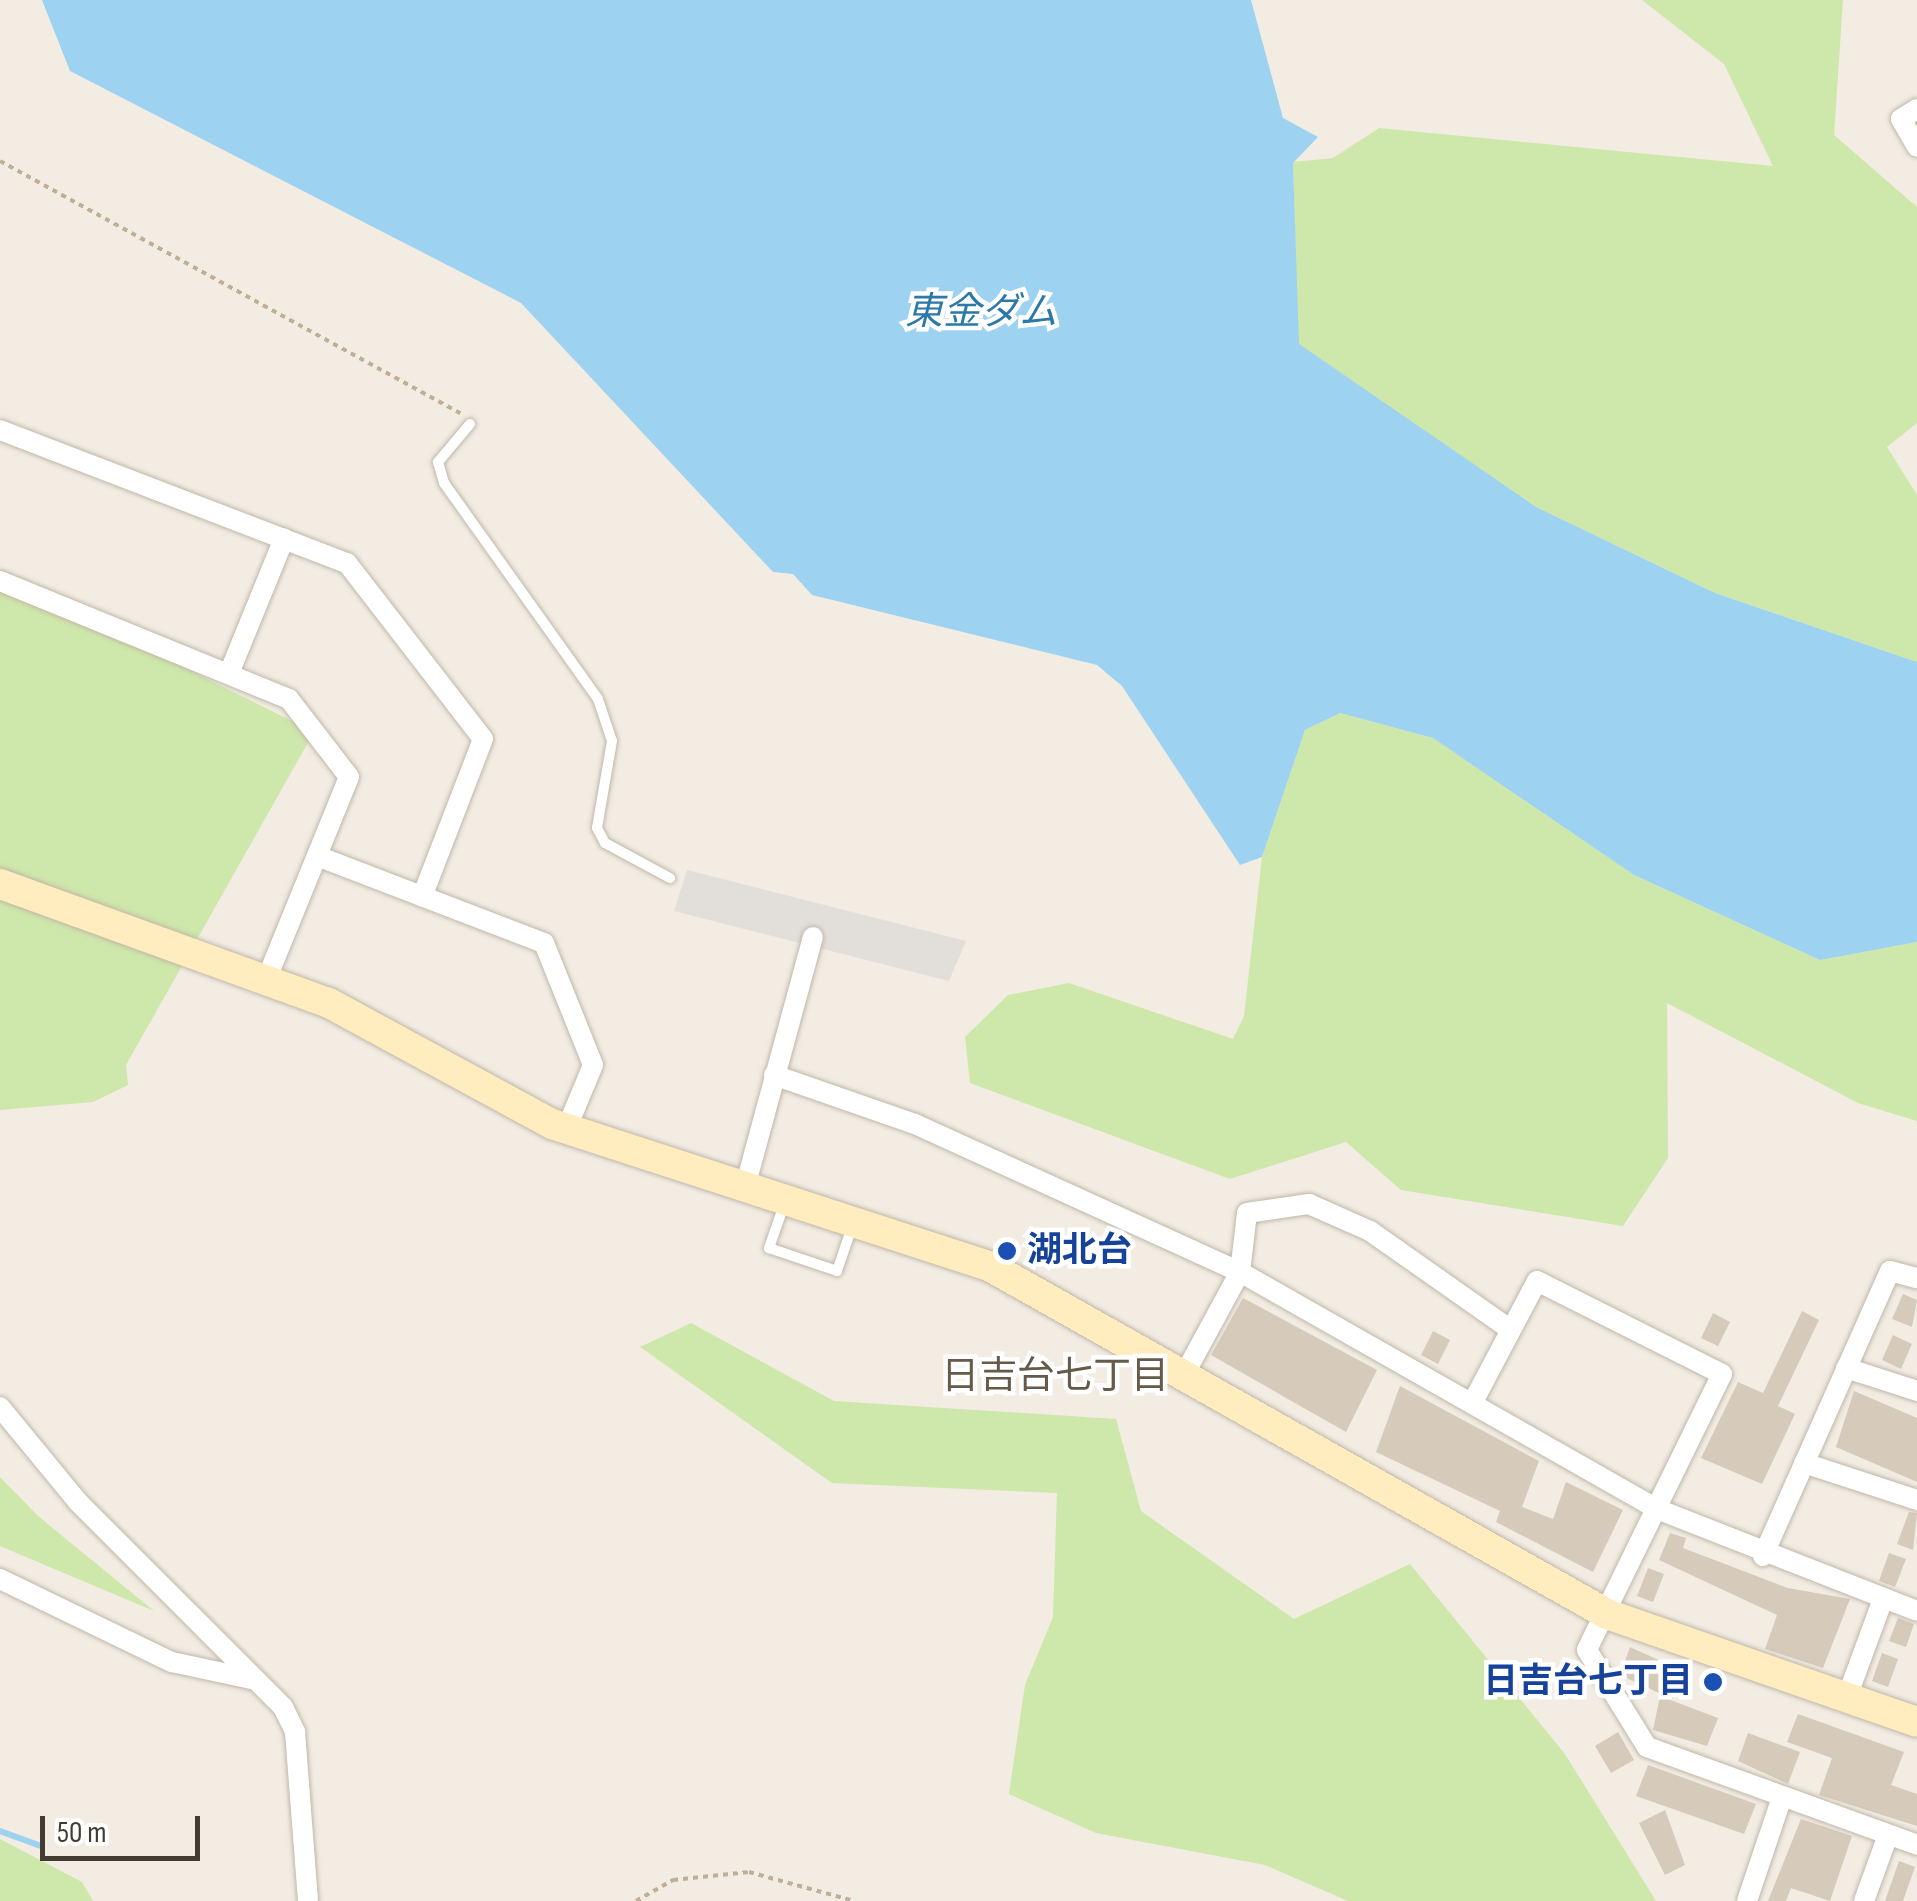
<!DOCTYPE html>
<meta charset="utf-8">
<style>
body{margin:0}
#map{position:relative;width:1917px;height:1901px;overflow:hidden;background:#f2ece3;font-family:"Sofia Sans Condensed","Noto Sans JP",sans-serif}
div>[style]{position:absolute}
.green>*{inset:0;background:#cee7aa}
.parking>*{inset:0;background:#e2dfdb}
.water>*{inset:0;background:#9dd2f1}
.stream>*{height:6px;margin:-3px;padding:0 3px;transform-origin:3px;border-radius:3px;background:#9dd2f1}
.building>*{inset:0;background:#d6cabb}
.path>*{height:4px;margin-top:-2px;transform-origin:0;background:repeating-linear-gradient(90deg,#bfaf96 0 5px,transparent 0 10px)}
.roads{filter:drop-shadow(0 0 2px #c0b7a8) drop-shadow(0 0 2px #c0b7a8)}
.lane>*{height:10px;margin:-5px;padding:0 5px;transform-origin:5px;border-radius:5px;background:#fff}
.street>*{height:20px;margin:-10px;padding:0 10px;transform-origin:10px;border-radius:10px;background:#fff}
.secondary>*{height:30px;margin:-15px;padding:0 15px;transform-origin:15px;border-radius:15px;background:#ffedbf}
.dots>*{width:28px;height:28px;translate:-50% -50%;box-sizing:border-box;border:5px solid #fff;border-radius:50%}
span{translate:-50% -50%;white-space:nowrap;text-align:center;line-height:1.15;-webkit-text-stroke:9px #fff;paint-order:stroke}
.transit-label{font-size:35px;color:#164399;font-weight:700}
.left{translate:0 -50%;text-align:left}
.right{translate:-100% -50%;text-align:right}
.water-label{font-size:38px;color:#2b79a8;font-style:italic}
.neighbourhood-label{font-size:38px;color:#665a4a}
.scale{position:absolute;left:40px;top:1816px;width:160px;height:45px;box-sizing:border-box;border:5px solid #433c33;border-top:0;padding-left:12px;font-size:30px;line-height:35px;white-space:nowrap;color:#433c33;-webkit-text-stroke:8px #fff;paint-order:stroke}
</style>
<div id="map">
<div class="green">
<i style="clip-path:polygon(1642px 0,1843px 0,1834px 135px,1917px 207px,1917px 423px,1887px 447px,1917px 495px,1917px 662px,1715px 593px,1536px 507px,1298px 344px,1293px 162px,1333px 158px,1379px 128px,1773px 166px,1724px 64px)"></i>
<i style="clip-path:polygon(0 576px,314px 732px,126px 1065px,128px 1085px,93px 1102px,0 1110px)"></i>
<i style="clip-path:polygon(1340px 713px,1433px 738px,1634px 875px,1820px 960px,1917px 942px,1917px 1121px,1858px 1103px,1667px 1003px,1668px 1158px,1623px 1226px,1401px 1190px,1346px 1142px,1230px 1179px,970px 1083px,965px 1037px,1008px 995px,1069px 983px,1233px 1039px,1244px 1016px,1262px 857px,1305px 730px)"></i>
<i style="clip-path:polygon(691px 1323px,834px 1401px,1116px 1419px,1141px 1511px,1294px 1619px,1410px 1564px,1565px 1754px,1656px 1901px,1348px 1901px,1265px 1865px,1096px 1833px,1009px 1794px,1025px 1685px,1053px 1617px,1057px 1493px,832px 1483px,640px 1347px)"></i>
<i style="clip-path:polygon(0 1477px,38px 1516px,154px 1611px,0 1546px)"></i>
<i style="clip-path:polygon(0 1839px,82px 1882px,93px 1901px,0 1901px)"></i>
</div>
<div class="parking">
<i style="clip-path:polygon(687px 870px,966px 941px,949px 981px,674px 911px)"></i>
</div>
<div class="water">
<i style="clip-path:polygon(42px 0,1251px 0,1283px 118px,1318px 137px,1293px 163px,1299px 344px,1536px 507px,1715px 593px,1917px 662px,1917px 942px,1820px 960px,1634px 875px,1433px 738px,1340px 713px,1305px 730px,1262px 857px,1240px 865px,1122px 686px,1097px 665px,812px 595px,793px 574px,773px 572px,521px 303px,70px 71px)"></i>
</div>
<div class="stream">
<i style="left:0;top:1831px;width:44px;rotate:20.1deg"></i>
</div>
<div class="building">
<i style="clip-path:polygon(1903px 1294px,1917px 1300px,1912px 1327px,1892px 1319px)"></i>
<i style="clip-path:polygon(1243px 1298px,1377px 1370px,1346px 1432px,1211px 1355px)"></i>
<i style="clip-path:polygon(1802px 1311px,1819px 1320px,1778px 1406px,1795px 1414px,1762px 1484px,1701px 1458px,1738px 1382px,1763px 1393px)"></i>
<i style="clip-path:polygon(1713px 1313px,1730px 1322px,1718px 1346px,1701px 1338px)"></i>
<i style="clip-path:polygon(1433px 1331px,1450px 1340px,1438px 1364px,1421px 1355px)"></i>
<i style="clip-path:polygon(1893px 1335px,1912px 1344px,1901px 1369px,1882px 1360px)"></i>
<i style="clip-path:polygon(1400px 1386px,1539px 1461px,1522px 1507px,1553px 1519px,1566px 1482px,1623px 1510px,1593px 1572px,1496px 1522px,1500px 1511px,1376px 1452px)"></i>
<i style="clip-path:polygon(1854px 1391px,1917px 1418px,1917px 1482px,1836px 1447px)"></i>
<i style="clip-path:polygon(1909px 1512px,1917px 1513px,1913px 1550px,1897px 1544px)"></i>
<i style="clip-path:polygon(1670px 1533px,1686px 1538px,1683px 1548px,1788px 1588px,1850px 1599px,1823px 1668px,1765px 1649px,1777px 1615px,1659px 1560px)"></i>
<i style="clip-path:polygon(1889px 1553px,1906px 1559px,1895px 1587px,1879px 1581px)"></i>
<i style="clip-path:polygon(1648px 1568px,1664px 1574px,1653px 1602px,1637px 1596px)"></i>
<i style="clip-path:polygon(1898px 1618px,1914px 1624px,1906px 1647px,1889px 1641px)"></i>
<i style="clip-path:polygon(1630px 1647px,1683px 1671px,1672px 1699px,1620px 1675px)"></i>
<i style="clip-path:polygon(1882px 1653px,1898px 1659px,1888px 1687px,1872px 1681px)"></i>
<i style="clip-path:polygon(1660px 1696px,1718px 1718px,1707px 1746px,1653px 1730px)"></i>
<i style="clip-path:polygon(1798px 1714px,1904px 1752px,1891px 1785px,1917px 1794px,1917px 1826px,1819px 1795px,1832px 1758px,1787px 1742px)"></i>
<i style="clip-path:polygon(1618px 1732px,1634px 1760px,1611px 1773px,1595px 1746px)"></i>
<i style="clip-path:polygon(1748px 1733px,1800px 1752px,1788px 1784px,1738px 1761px)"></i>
<i style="clip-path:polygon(1648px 1765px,1756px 1804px,1744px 1834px,1636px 1796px)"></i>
<i style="clip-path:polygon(1665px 1810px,1685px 1865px,1665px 1875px,1639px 1823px)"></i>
<i style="clip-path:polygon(1801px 1819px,1852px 1836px,1830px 1901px,1791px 1888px,1786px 1901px,1768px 1901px)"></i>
<i style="clip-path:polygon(1899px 1861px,1915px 1867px,1903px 1901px,1885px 1901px)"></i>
</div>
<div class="path">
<i style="left:0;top:161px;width:525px;rotate:28.72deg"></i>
<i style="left:636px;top:1901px;width:43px;rotate:-29.6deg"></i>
<i style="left:673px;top:1880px;width:76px;rotate:-6deg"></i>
<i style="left:749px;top:1872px;width:109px;rotate:15.4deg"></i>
</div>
<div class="roads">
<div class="lane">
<i style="left:470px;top:424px;width:50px;rotate:130.1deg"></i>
<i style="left:438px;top:462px;width:22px;rotate:74deg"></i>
<i style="left:444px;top:483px;width:265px;rotate:54.5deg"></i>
<i style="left:598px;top:699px;width:44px;rotate:71.6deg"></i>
<i style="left:612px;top:741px;width:88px;rotate:99.8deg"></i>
<i style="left:597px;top:828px;width:17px;rotate:62deg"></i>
<i style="left:605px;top:843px;width:74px;rotate:28.3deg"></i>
<i style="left:785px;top:1202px;width:49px;rotate:109.2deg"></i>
<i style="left:769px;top:1248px;width:72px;rotate:18.7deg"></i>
<i style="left:837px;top:1271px;width:46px;rotate:-71.2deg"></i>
</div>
<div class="street">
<i style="left:1917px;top:109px;width:19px;rotate:148deg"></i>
<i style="left:1901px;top:119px;width:32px;rotate:60deg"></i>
<i style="left:0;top:430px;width:372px;rotate:21deg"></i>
<i style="left:347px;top:563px;width:222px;rotate:52.3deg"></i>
<i style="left:483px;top:739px;width:169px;rotate:111.1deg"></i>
<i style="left:0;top:581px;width:312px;rotate:22.2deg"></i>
<i style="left:289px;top:699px;width:98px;rotate:52.4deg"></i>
<i style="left:349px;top:777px;width:217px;rotate:112.2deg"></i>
<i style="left:230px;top:671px;width:143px;rotate:-67.8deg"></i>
<i style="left:317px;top:856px;width:243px;rotate:21deg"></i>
<i style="left:544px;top:943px;width:131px;rotate:68.1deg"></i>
<i style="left:593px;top:1065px;width:70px;rotate:112.6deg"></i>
<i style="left:774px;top:1075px;width:149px;rotate:19.2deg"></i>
<i style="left:915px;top:1124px;width:357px;rotate:24.5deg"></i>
<i style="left:1240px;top:1272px;width:480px;rotate:29.6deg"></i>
<i style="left:1657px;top:1509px;width:279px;rotate:21.4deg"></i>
<i style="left:745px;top:1187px;width:259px;rotate:-74.8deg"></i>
<i style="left:1846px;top:1368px;width:75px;rotate:17.9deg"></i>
<i style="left:1184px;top:1375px;width:117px;rotate:-61.5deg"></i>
<i style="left:1240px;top:1272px;width:59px;rotate:-83.2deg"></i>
<i style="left:1247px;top:1213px;width:63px;rotate:-8.3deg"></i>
<i style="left:1309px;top:1204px;width:67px;rotate:23.9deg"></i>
<i style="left:1370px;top:1231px;width:172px;rotate:35.1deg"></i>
<i style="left:1475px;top:1398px;width:132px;rotate:-62.1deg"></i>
<i style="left:1537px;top:1281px;width:207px;rotate:26.7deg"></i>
<i style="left:1722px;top:1374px;width:307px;rotate:116.1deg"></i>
<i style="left:1587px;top:1650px;width:114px;rotate:58.3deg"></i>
<i style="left:1647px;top:1747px;width:287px;rotate:19.9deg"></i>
<i style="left:0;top:1407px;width:123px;rotate:50.6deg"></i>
<i style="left:78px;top:1502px;width:290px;rotate:45deg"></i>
<i style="left:283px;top:1707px;width:28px;rotate:64deg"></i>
<i style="left:295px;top:1732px;width:169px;rotate:85.6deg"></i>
<i style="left:1804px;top:1463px;width:119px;rotate:18.1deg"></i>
<i style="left:1763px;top:1556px;width:312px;rotate:-66deg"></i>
<i style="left:1890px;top:1271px;width:28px;rotate:15deg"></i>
<i style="left:0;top:1579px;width:191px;rotate:25.8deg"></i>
<i style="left:172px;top:1662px;width:81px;rotate:12.1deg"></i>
<i style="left:1847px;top:1697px;width:104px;rotate:-69.8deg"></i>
<i style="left:1747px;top:1901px;width:107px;rotate:-71.4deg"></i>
<i style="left:1864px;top:1901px;width:70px;rotate:-70deg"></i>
</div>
<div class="secondary">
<i style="left:0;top:884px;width:350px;rotate:19.9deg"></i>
<i style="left:329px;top:1003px;width:254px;rotate:28.5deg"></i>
<i style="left:552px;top:1124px;width:462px;rotate:18deg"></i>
<i style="left:991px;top:1267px;width:707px;rotate:29.39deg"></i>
<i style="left:1607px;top:1614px;width:328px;rotate:19.2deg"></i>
</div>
</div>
<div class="dots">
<i style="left:1007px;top:1251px;background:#1a4fb4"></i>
<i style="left:1713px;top:1682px;background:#1a4fb4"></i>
</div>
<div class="transit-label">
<span class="left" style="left:1027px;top:1251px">湖北台</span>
<span class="right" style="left:1693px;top:1682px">日吉台七丁目</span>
</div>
<div class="water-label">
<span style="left:981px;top:313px">東金ダム</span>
</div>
<div class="neighbourhood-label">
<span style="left:1055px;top:1377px">日吉台七丁目</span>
</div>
<div class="scale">50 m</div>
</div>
